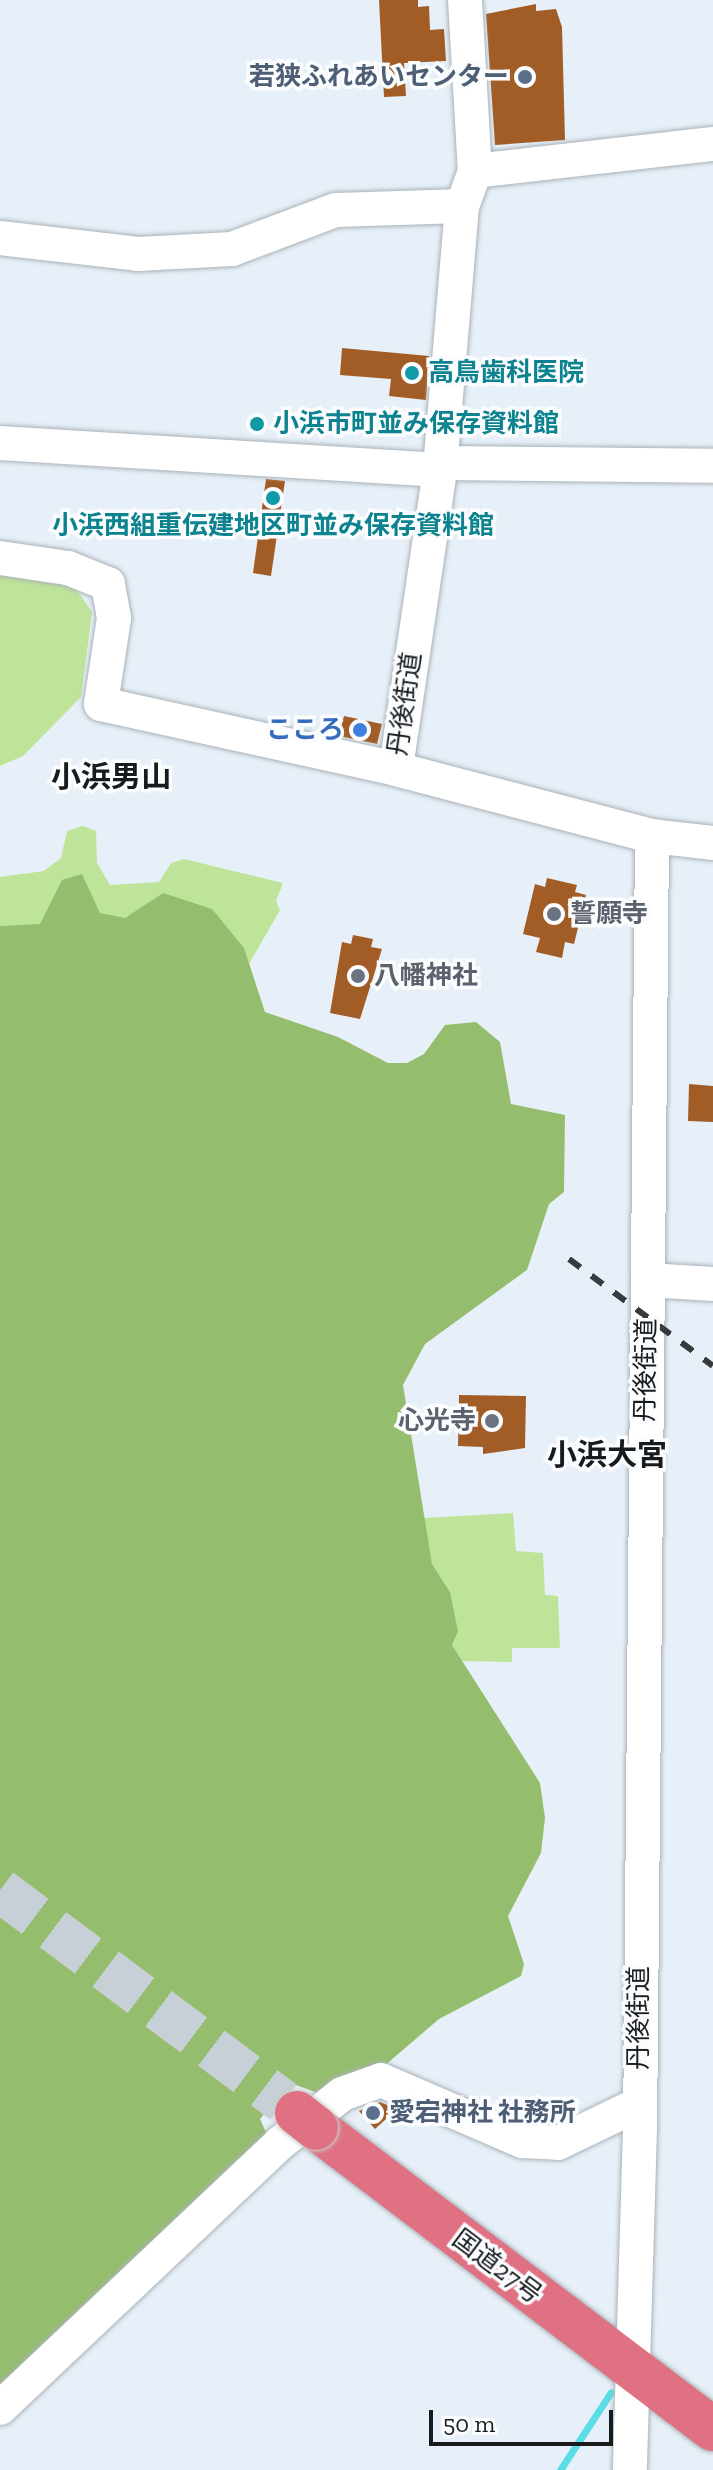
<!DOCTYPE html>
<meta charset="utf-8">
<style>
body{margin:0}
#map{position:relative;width:713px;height:2470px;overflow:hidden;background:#e7f0f8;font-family:"Zilla Slab","Noto Sans JP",serif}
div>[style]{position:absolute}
.green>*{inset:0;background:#bde498}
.forest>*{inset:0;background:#95bd6e}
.stream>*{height:7px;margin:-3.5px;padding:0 3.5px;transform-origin:3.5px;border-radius:3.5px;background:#5adde6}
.building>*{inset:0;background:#a25c25}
.highway-tunnel>*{height:44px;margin-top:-22px;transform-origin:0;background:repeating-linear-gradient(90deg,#c8d0d7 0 44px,transparent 0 66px)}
.roads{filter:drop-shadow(0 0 2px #aab2b9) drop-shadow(0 0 2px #aab2b9)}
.minor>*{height:34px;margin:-17px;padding:0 17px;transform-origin:17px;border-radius:17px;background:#fff}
.highway>*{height:44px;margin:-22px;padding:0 22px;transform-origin:22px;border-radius:22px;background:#e07183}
.rail>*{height:6px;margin-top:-3px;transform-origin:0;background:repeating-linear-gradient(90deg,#373b3e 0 14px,transparent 0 28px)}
.bridges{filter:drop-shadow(0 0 2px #cccdcd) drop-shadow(0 0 2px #cccdcd)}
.highway-bridge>*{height:44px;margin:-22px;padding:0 22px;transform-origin:22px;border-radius:22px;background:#e07183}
.dots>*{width:22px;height:22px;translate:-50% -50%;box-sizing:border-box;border:4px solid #fbfcfe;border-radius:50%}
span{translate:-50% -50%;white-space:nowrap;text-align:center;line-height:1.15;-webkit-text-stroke:7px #fbfcfe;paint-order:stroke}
.service-label{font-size:26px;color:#4e5e75;font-weight:700}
.right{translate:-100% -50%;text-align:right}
.left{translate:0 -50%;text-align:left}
.culture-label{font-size:26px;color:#0d838f;font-weight:700}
.street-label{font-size:26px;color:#171b1d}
.shop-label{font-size:26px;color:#366cbe;font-weight:700}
.worship-label{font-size:26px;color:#5b616d;font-weight:700}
.quarter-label{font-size:30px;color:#171b1d;font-weight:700}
.scale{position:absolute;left:429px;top:2410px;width:184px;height:36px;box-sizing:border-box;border:4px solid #171b1d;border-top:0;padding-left:10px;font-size:24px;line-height:28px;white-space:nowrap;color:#171b1d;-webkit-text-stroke:6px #fbfcfe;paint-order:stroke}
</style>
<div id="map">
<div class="green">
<i style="clip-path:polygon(0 569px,68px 578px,92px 612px,81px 697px,23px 756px,0 766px)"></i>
<i style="clip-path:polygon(83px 826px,96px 831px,97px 863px,110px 885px,159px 882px,171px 863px,184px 859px,283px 883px,276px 901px,280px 910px,249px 964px,243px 948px,163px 893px,125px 919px,100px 913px,82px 875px,62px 880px,40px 925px,0 926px,0 877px,44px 871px,61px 858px,67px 831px)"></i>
<i style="clip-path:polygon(513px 1513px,516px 1551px,543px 1553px,545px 1595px,558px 1596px,560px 1648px,512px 1648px,512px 1662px,462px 1661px,452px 1645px,450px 1592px,432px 1564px,423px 1518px)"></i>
</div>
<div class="forest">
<i style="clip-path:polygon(82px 874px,100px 913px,125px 918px,163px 893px,212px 909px,244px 948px,265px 1012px,338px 1037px,388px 1063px,407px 1063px,424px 1054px,445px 1025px,476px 1022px,500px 1042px,511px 1104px,565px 1115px,564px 1192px,549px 1204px,527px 1270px,425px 1344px,403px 1385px,432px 1564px,450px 1592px,458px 1631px,452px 1645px,540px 1783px,545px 1818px,541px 1853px,508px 1916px,524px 1964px,521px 1976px,439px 2019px,376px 2073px,324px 2095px,290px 2083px,260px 2119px,268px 2137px,0 2392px,0 926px,40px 924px,62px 880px)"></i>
</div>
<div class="stream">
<i style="left:560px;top:2470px;width:93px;rotate:-56.8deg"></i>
</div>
<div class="building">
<i style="clip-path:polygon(379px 0,418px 0,418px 7px,429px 6px,430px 30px,444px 29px,446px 61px,404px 63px,406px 96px,384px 97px)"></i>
<i style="clip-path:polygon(536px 4px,536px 11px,556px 9px,562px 27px,565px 140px,495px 145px,486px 14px)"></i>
<i style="clip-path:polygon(342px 348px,429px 356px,426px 400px,389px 396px,391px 379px,340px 375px)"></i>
<i style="clip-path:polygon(266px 479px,285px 481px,271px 576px,253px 573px)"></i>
<i style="clip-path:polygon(344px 716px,382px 724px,377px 744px,339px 736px)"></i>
<i style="clip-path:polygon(547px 878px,577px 885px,575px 892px,586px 895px,574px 944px,565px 942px,562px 958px,536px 952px,540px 938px,523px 934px,535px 884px,545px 887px)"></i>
<i style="clip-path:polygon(353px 935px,373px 939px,371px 947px,382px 949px,360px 1019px,330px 1013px,342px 942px,351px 944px)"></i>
<i style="clip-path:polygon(689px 1084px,713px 1086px,713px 1122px,688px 1121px)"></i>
<i style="clip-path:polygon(459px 1395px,526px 1396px,525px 1448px,483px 1454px,483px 1447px,458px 1446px)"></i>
<i style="clip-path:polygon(380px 2102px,397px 2109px,375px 2129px,359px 2111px)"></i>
</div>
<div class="highway-tunnel">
<i style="left:0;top:1890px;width:354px;rotate:36.8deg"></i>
</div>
<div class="roads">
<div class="minor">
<i style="left:465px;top:0;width:171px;rotate:86.7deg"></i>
<i style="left:475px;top:171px;width:37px;rotate:110deg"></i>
<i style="left:462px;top:206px;width:265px;rotate:94.8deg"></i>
<i style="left:440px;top:470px;width:302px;rotate:98.4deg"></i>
<i style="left:396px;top:769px;width:265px;rotate:14.7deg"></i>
<i style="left:652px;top:836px;width:1292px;rotate:90.53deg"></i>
<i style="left:640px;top:2128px;width:342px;rotate:91.7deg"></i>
<i style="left:475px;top:171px;width:240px;rotate:-6.5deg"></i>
<i style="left:0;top:238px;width:139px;rotate:6.6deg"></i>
<i style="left:138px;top:254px;width:94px;rotate:-3deg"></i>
<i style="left:232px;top:249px;width:111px;rotate:-20.6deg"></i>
<i style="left:336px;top:210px;width:126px;rotate:-1.8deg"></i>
<i style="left:0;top:443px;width:441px;rotate:3.5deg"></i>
<i style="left:441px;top:463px;width:272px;rotate:0.6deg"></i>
<i style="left:0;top:558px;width:69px;rotate:8.4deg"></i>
<i style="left:68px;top:568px;width:43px;rotate:21.8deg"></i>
<i style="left:108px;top:584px;width:35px;rotate:80deg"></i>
<i style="left:114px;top:618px;width:87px;rotate:98.6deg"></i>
<i style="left:101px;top:704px;width:302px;rotate:12.4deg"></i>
<i style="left:652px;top:836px;width:61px;rotate:6.5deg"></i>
<i style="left:648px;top:1280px;width:65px;rotate:3.5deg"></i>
<i style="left:0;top:2408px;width:384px;rotate:-43.4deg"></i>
<i style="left:279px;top:2144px;width:80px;rotate:-38.4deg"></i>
<i style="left:342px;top:2094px;width:41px;rotate:-19.7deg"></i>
<i style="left:381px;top:2080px;width:154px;rotate:23.4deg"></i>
<i style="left:522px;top:2141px;width:36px;rotate:3deg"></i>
<i style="left:558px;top:2143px;width:90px;rotate:-25.7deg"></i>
</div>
<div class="highway">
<i style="left:316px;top:2128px;width:498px;rotate:37.2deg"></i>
</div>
</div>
<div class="rail">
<i style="left:569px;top:1259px;width:179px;rotate:36.6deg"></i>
</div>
<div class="bridges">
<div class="highway-bridge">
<i style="left:297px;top:2113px;width:24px;rotate:38deg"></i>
</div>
</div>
<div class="dots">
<i style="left:525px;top:77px;background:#5c6f8a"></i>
<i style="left:412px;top:373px;background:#0f9aa8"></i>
<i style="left:257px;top:424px;background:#0f9aa8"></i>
<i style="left:273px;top:498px;background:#0f9aa8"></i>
<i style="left:360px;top:730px;background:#3f7fe0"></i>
<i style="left:554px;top:914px;background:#6b7280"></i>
<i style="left:358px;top:976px;background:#6b7280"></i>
<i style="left:492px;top:1421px;background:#6b7280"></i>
<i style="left:373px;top:2113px;background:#5c6f8a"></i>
</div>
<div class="service-label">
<span class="right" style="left:509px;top:77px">若狭ふれあいセンター</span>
<span class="left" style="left:389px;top:2113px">愛宕神社 社務所</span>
</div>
<div class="culture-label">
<span class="left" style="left:428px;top:373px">高鳥歯科医院</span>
<span class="left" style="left:273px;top:424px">小浜市町並み保存資料館</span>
<span style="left:273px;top:526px">小浜西組重伝建地区町並み保存資料館</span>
</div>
<div class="street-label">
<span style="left:405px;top:704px;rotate:-82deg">丹後街道</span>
<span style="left:646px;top:1370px;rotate:-89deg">丹後街道</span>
<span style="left:639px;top:2018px;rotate:-90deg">丹後街道</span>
<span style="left:497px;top:2267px;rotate:37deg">国道27号</span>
</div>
<div class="shop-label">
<span class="right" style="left:344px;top:730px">こころ</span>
</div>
<div class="worship-label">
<span class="left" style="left:570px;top:914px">誓願寺</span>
<span class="left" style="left:374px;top:976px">八幡神社</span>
<span class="right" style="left:476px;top:1421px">心光寺</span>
</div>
<div class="quarter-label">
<span style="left:111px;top:777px">小浜男山</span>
<span style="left:607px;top:1455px">小浜大宮</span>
</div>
<div class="scale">50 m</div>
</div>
